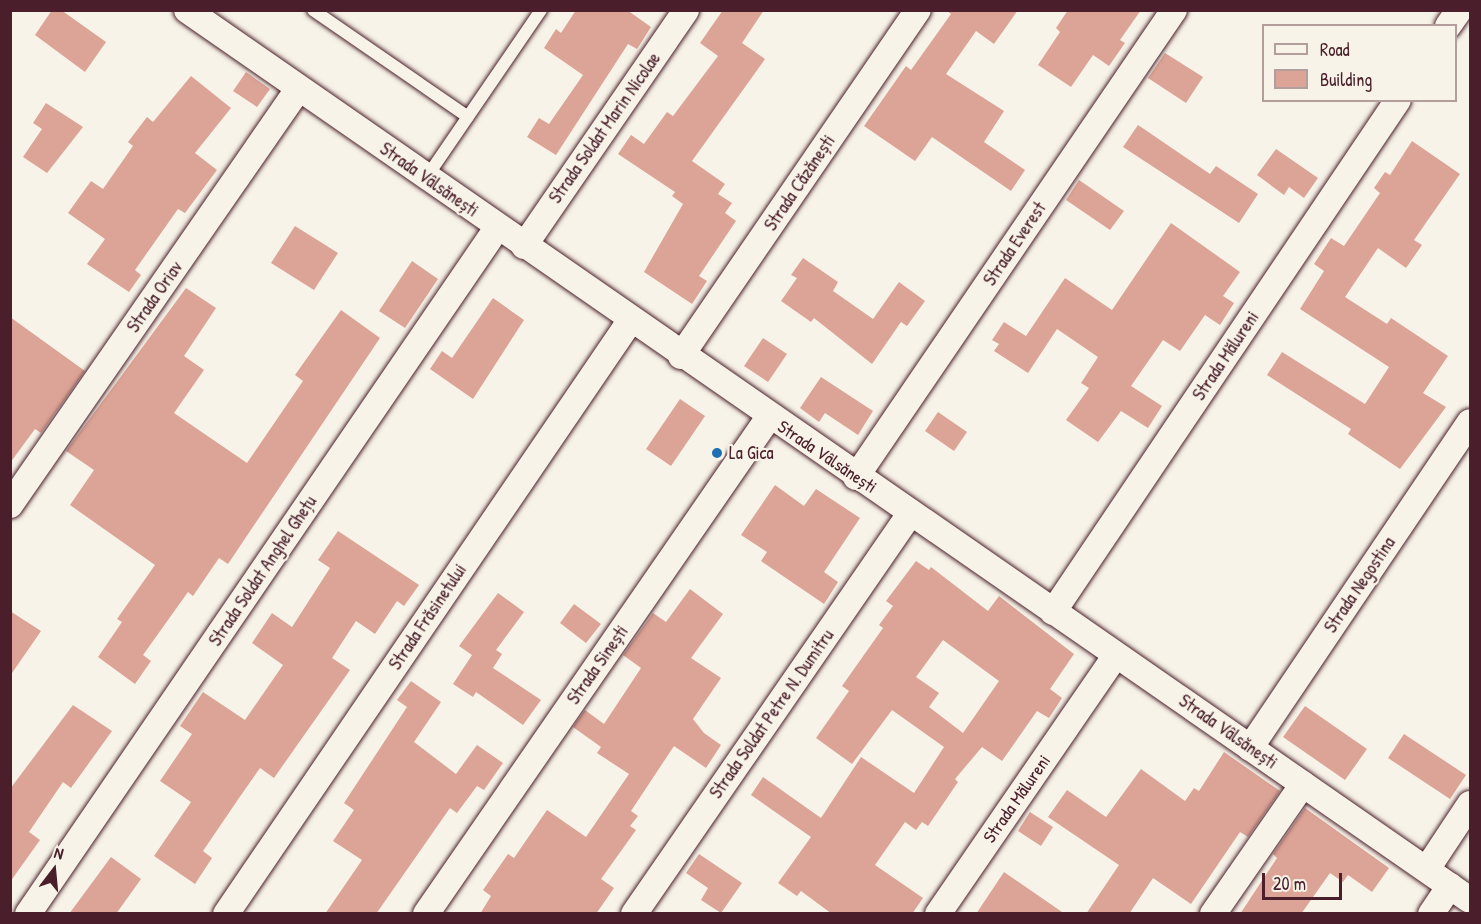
<!DOCTYPE html>
<meta charset="utf-8">
<style>
body{margin:0}
#map{position:relative;width:1481px;height:924px;overflow:hidden;background:#f7f3e8;font-family:"Patrick Hand",sans-serif}
div>[style]{position:absolute}
.building>*{inset:0;background:#dca496}
.roads{filter:drop-shadow(0 0 2px #4a1f2b) drop-shadow(0 0 2px #4a1f2b)}
.service>*{height:12px;margin:-6px;padding:0 6px;transform-origin:6px;border-radius:6px;background:#f7f3e8}
.minor>*{height:26px;margin:-13px;padding:0 13px;transform-origin:13px;border-radius:13px;background:#f7f3e8}
.dots>*{width:16px;height:16px;translate:-50% -50%;box-sizing:border-box;border:3px solid #f7f3e8;border-radius:50%}
span{translate:-50% -50%;white-space:nowrap;text-align:center;line-height:1.15;-webkit-text-stroke:4.5px #f7f3e8;paint-order:stroke}
.street-label{font-size:18px;color:#4a1f2b}
.poi-label{font-size:18px;color:#4a1f2b}
.left{translate:0 -50%;text-align:left}
.frame{position:absolute;inset:0;border:12px solid #4a1f2b;pointer-events:none}
.legend{position:absolute;left:1262px;top:24px;width:195px;height:78px;box-sizing:border-box;background:#f7f3e8;border:2px solid #b29e9c;margin:0;padding:8px 10px;list-style:none;font-size:18px;color:#4a1f2b}
.legend li{display:flex;align-items:center;gap:12px;height:30px}
.legend b{width:30px;border:2px solid #b29e9c}
.north{position:absolute;left:24px;top:840px;width:60px;height:60px;-webkit-text-stroke:4px #f7f3e8;paint-order:stroke;rotate:16deg;font-size:16px;font-weight:700;line-height:24px;text-align:center;color:#4a1f2b}
.north::after{content:'';display:block;margin:auto;width:21px;height:27px;background:#4a1f2b;clip-path:polygon(50% 0,100% 100%,50% 72%,0 100%)}
.scale{position:absolute;left:1262px;top:873px;width:80px;height:27px;box-sizing:border-box;border:3px solid #4a1f2b;border-top:0;padding-left:8px;font-size:18px;line-height:21px;white-space:nowrap;color:#4a1f2b;-webkit-text-stroke:4px #f7f3e8;paint-order:stroke}
</style>
<div id="map">
<div class="building">
<i style="clip-path:polygon(52px 10px,61px 10px,106px 42px,85px 72px,35px 35px)"></i>
<i style="clip-path:polygon(576px 10px,627px 10px,651px 27px,637px 49px,628px 44px,556px 155px,527px 137px,539px 118px,549px 124px,583px 75px,544px 48px,556px 29px,561px 33px)"></i>
<i style="clip-path:polygon(723px 10px,764px 10px,742px 43px,765px 59px,692px 161px,725px 184px,718px 194px,732px 203px,725px 213px,736px 221px,699px 276px,707px 281px,692px 304px,644px 272px,683px 204px,672px 196px,675px 192px,618px 154px,631px 135px,644px 144px,667px 112px,673px 116px,718px 56px,700px 43px)"></i>
<i style="clip-path:polygon(946px 10px,1018px 10px,994px 44px,976px 31px,946px 74px,1004px 111px,984px 142px,1025px 170px,1011px 191px,932px 137px,915px 161px,864px 126px,906px 66px,911px 70px,951px 14px)"></i>
<i style="clip-path:polygon(1068px 10px,1141px 10px,1120px 40px,1125px 43px,1109px 66px,1093px 55px,1071px 87px,1038px 65px,1060px 32px,1056px 28px)"></i>
<i style="clip-path:polygon(1165px 53px,1203px 77px,1186px 103px,1148px 78px)"></i>
<i style="clip-path:polygon(246px 72px,270px 89px,257px 107px,233px 91px)"></i>
<i style="clip-path:polygon(191px 76px,231px 108px,195px 153px,217px 170px,185px 213px,178px 209px,135px 270px,141px 275px,129px 292px,87px 264px,105px 239px,68px 213px,91px 181px,103px 189px,133px 146px,128px 142px,147px 117px,153px 122px)"></i>
<i style="clip-path:polygon(46px 103px,83px 127px,47px 173px,23px 157px,42px 129px,33px 123px)"></i>
<i style="clip-path:polygon(1138px 125px,1210px 174px,1216px 166px,1258px 194px,1239px 223px,1123px 147px)"></i>
<i style="clip-path:polygon(1412px 141px,1460px 174px,1414px 240px,1422px 245px,1406px 268px,1378px 248px,1345px 297px,1387px 324px,1391px 318px,1448px 356px,1423px 393px,1446px 407px,1400px 469px,1348px 434px,1351px 429px,1267px 375px,1282px 352px,1365px 404px,1389px 367px,1300px 309px,1324px 271px,1314px 264px,1331px 238px,1344px 246px,1380px 193px,1374px 188px,1385px 172px,1390px 175px)"></i>
<i style="clip-path:polygon(1276px 149px,1318px 178px,1304px 198px,1289px 187px,1284px 195px,1257px 175px)"></i>
<i style="clip-path:polygon(1079px 180px,1124px 211px,1110px 230px,1066px 200px)"></i>
<i style="clip-path:polygon(1171px 223px,1240px 272px,1223px 296px,1234px 303px,1220px 325px,1205px 315px,1180px 351px,1163px 340px,1131px 386px,1162px 406px,1148px 428px,1121px 411px,1098px 442px,1066px 420px,1089px 388px,1081px 383px,1098px 357px,1057px 329px,1028px 373px,994px 351px,999px 344px,992px 340px,1004px 322px,1026px 336px,1065px 278px,1112px 310px)"></i>
<i style="clip-path:polygon(295px 226px,338px 253px,314px 290px,271px 263px)"></i>
<i style="clip-path:polygon(803px 258px,838px 282px,833px 291px,873px 319px,899px 282px,925px 301px,907px 326px,901px 322px,872px 364px,814px 318px,811px 322px,781px 301px,797px 278px,791px 275px)"></i>
<i style="clip-path:polygon(412px 261px,438px 279px,405px 328px,379px 311px)"></i>
<i style="clip-path:polygon(186px 288px,216px 308px,184px 356px,204px 370px,174px 413px,247px 463px,303px 381px,295px 375px,341px 310px,380px 338px,228px 564px,219px 558px,193px 596px,188px 592px,143px 655px,151px 661px,135px 684px,98px 657px,122px 622px,117px 619px,155px 565px,70px 505px,94px 470px,66px 451px)"></i>
<i style="clip-path:polygon(493px 298px,524px 320px,473px 399px,430px 369px,442px 351px,452px 358px)"></i>
<i style="clip-path:polygon(10px 317px,85px 371px,41px 433px,35px 429px,10px 463px)"></i>
<i style="clip-path:polygon(763px 338px,787px 354px,768px 382px,744px 366px)"></i>
<i style="clip-path:polygon(821px 377px,873px 411px,858px 435px,825px 413px,819px 422px,800px 408px)"></i>
<i style="clip-path:polygon(680px 399px,705px 416px,671px 466px,646px 449px)"></i>
<i style="clip-path:polygon(938px 412px,967px 432px,954px 451px,925px 431px)"></i>
<i style="clip-path:polygon(775px 485px,804px 506px,816px 489px,860px 518px,824px 572px,838px 582px,824px 604px,761px 561px,767px 552px,741px 535px)"></i>
<i style="clip-path:polygon(338px 531px,419px 585px,404px 606px,397px 601px,375px 634px,356px 621px,332px 658px,350px 670px,274px 778px,260px 768px,239px 798px,203px 851px,212px 858px,195px 884px,154px 856px,191px 802px,160px 781px,192px 734px,180px 726px,203px 692px,245px 720px,283px 665px,252px 643px,272px 613px,292px 627px,330px 568px,318px 560px)"></i>
<i style="clip-path:polygon(evenodd,916px 561px,929px 570px,931px 567px,988px 611px,999px 596px,1074px 654px,1050px 689px,1062px 698px,1049px 718px,1037px 711px,1002px 761px,982px 747px,955px 779px,958px 782px,928px 826px,922px 822px,916px 830px,905px 822px,875px 865px,923px 898px,912px 914px,832px 914px,801px 891px,797px 896px,778px 883px,811px 837px,751px 795px,763px 777px,821px 818px,861px 757px,914px 793px,944px 747px,892px 710px,852px 764px,816px 738px,849px 691px,842px 686px,883px 628px,879px 625px,893px 606px,886px 601px,916px 561px,943px 640px,999px 681px,963px 733px,929px 707px,939px 693px,916px 677px,943px 640px)"></i>
<i style="clip-path:polygon(690px 589px,723px 614px,691px 658px,721px 678px,693px 719px,704px 733px,721px 745px,706px 768px,674px 746px,631px 811px,638px 816px,630px 826px,636px 830px,601px 879px,614px 888px,596px 914px,480px 914px,491px 896px,483px 890px,508px 854px,514px 858px,547px 810px,586px 837px,629px 774px,597px 753px,601px 747px,573px 727px,585px 710px,604px 724px,641px 668px,623px 655px,653px 613px,666px 622px)"></i>
<i style="clip-path:polygon(498px 593px,524px 612px,496px 650px,502px 654px,493px 668px,541px 700px,523px 725px,476px 692px,473px 697px,453px 684px,472px 655px,459px 646px)"></i>
<i style="clip-path:polygon(574px 604px,601px 624px,586px 643px,560px 623px)"></i>
<i style="clip-path:polygon(10px 611px,41px 631px,10px 676px)"></i>
<i style="clip-path:polygon(411px 681px,441px 702px,414px 742px,456px 774px,477px 745px,503px 763px,484px 790px,477px 786px,457px 813px,450px 808px,376px 914px,325px 914px,362px 860px,333px 841px,354px 810px,344px 803px,407px 707px,397px 700px)"></i>
<i style="clip-path:polygon(73px 705px,112px 731px,71px 788px,63px 782px,29px 832px,40px 840px,10px 882px,10px 789px)"></i>
<i style="clip-path:polygon(1305px 706px,1367px 749px,1345px 780px,1283px 737px)"></i>
<i style="clip-path:polygon(1404px 734px,1466px 775px,1450px 799px,1388px 758px)"></i>
<i style="clip-path:polygon(1224px 752px,1280px 791px,1248px 837px,1240px 832px,1191px 904px,1153px 878px,1129px 914px,1086px 914px,1119px 865px,1048px 817px,1067px 790px,1106px 817px,1141px 769px,1185px 801px,1194px 788px,1199px 791px)"></i>
<i style="clip-path:polygon(1305px 808px,1389px 868px,1372px 892px,1348px 875px,1343px 882px,1330px 873px,1301px 914px,1240px 914px,1277px 858px,1273px 854px)"></i>
<i style="clip-path:polygon(1030px 812px,1053px 827px,1041px 846px,1018px 831px)"></i>
<i style="clip-path:polygon(699px 854px,742px 883px,721px 913px,701px 900px,708px 888px,686px 873px)"></i>
<i style="clip-path:polygon(111px 857px,141px 879px,116px 914px,69px 914px)"></i>
<i style="clip-path:polygon(1004px 872px,1065px 914px,976px 914px)"></i>
</div>
<div class="roads">
<div class="service">
<i style="left:313px;top:10px;width:188px;rotate:34.6deg"></i>
<i style="left:426px;top:178px;width:204px;rotate:-55.6deg"></i>
</div>
<div class="minor">
<i style="left:187px;top:10px;width:1561px;rotate:34.75deg"></i>
<i style="left:1448px;top:26px;width:19px;rotate:-55deg"></i>
<i style="left:524px;top:246px;width:286px;rotate:-55.5deg"></i>
<i style="left:681px;top:356px;width:419px;rotate:-55.6deg"></i>
<i style="left:856px;top:477px;width:565px;rotate:-55.75deg"></i>
<i style="left:10px;top:505px;width:507px;rotate:-55.28deg"></i>
<i style="left:1053px;top:612px;width:617px;rotate:-56.03deg"></i>
<i style="left:1250px;top:748px;width:393px;rotate:-56deg"></i>
<i style="left:1427px;top:869px;width:78px;rotate:-56.5deg"></i>
<i style="left:28px;top:914px;width:831px;rotate:-55.64deg"></i>
<i style="left:226px;top:914px;width:718px;rotate:-55.73deg"></i>
<i style="left:426px;top:914px;width:604px;rotate:-55.39deg"></i>
<i style="left:634px;top:914px;width:486px;rotate:-55.4deg"></i>
<i style="left:938px;top:914px;width:314px;rotate:-55.5deg"></i>
<i style="left:1213px;top:914px;width:158px;rotate:-55.3deg"></i>
<i style="left:1431px;top:914px;width:34px;rotate:-56deg"></i>
</div>
</div>
<div class="dots">
<i style="left:717px;top:453px;background:#1f6fb2"></i>
</div>
<div class="street-label">
<span style="left:605px;top:128px;rotate:-55deg">Strada Soldat Marin Nicolae</span>
<span style="left:429px;top:180px;rotate:35deg">Strada Vâlsănești</span>
<span style="left:800px;top:183px;rotate:-56deg">Strada Căzănești</span>
<span style="left:1015px;top:244px;rotate:-56deg">Strada Everest</span>
<span style="left:155px;top:297px;rotate:-55deg">Strada Oriav</span>
<span style="left:1226px;top:356px;rotate:-56deg">Strada Mălureni</span>
<span style="left:827px;top:457px;rotate:34deg">Strada Vâlsănești</span>
<span style="left:263px;top:571px;rotate:-56deg">Strada Soldat Anghel Ghețu</span>
<span style="left:1360px;top:585px;rotate:-56deg">Strada Negostina</span>
<span style="left:428px;top:617px;rotate:-56deg">Strada Frăsinetului</span>
<span style="left:598px;top:665px;rotate:-55deg">Strada Sinești</span>
<span style="left:772px;top:714px;rotate:-55deg">Strada Soldat Petre N. Dumitru</span>
<span style="left:1228px;top:732px;rotate:35deg">Strada Vâlsănești</span>
<span style="left:1017px;top:799px;rotate:-55deg">Strada Mălureni</span>
</div>
<div class="poi-label">
<span class="left" style="left:729px;top:453px">La Gica</span>
</div>
<div class="frame"></div>
<ul class="legend">
<li><b style="height:8px;background:#f7f3e8"></b>Road</li>
<li><b style="height:16px;background:#dca496"></b>Building</li>
</ul>
<div class="north">N</div>
<div class="scale">20 m</div>
</div>
